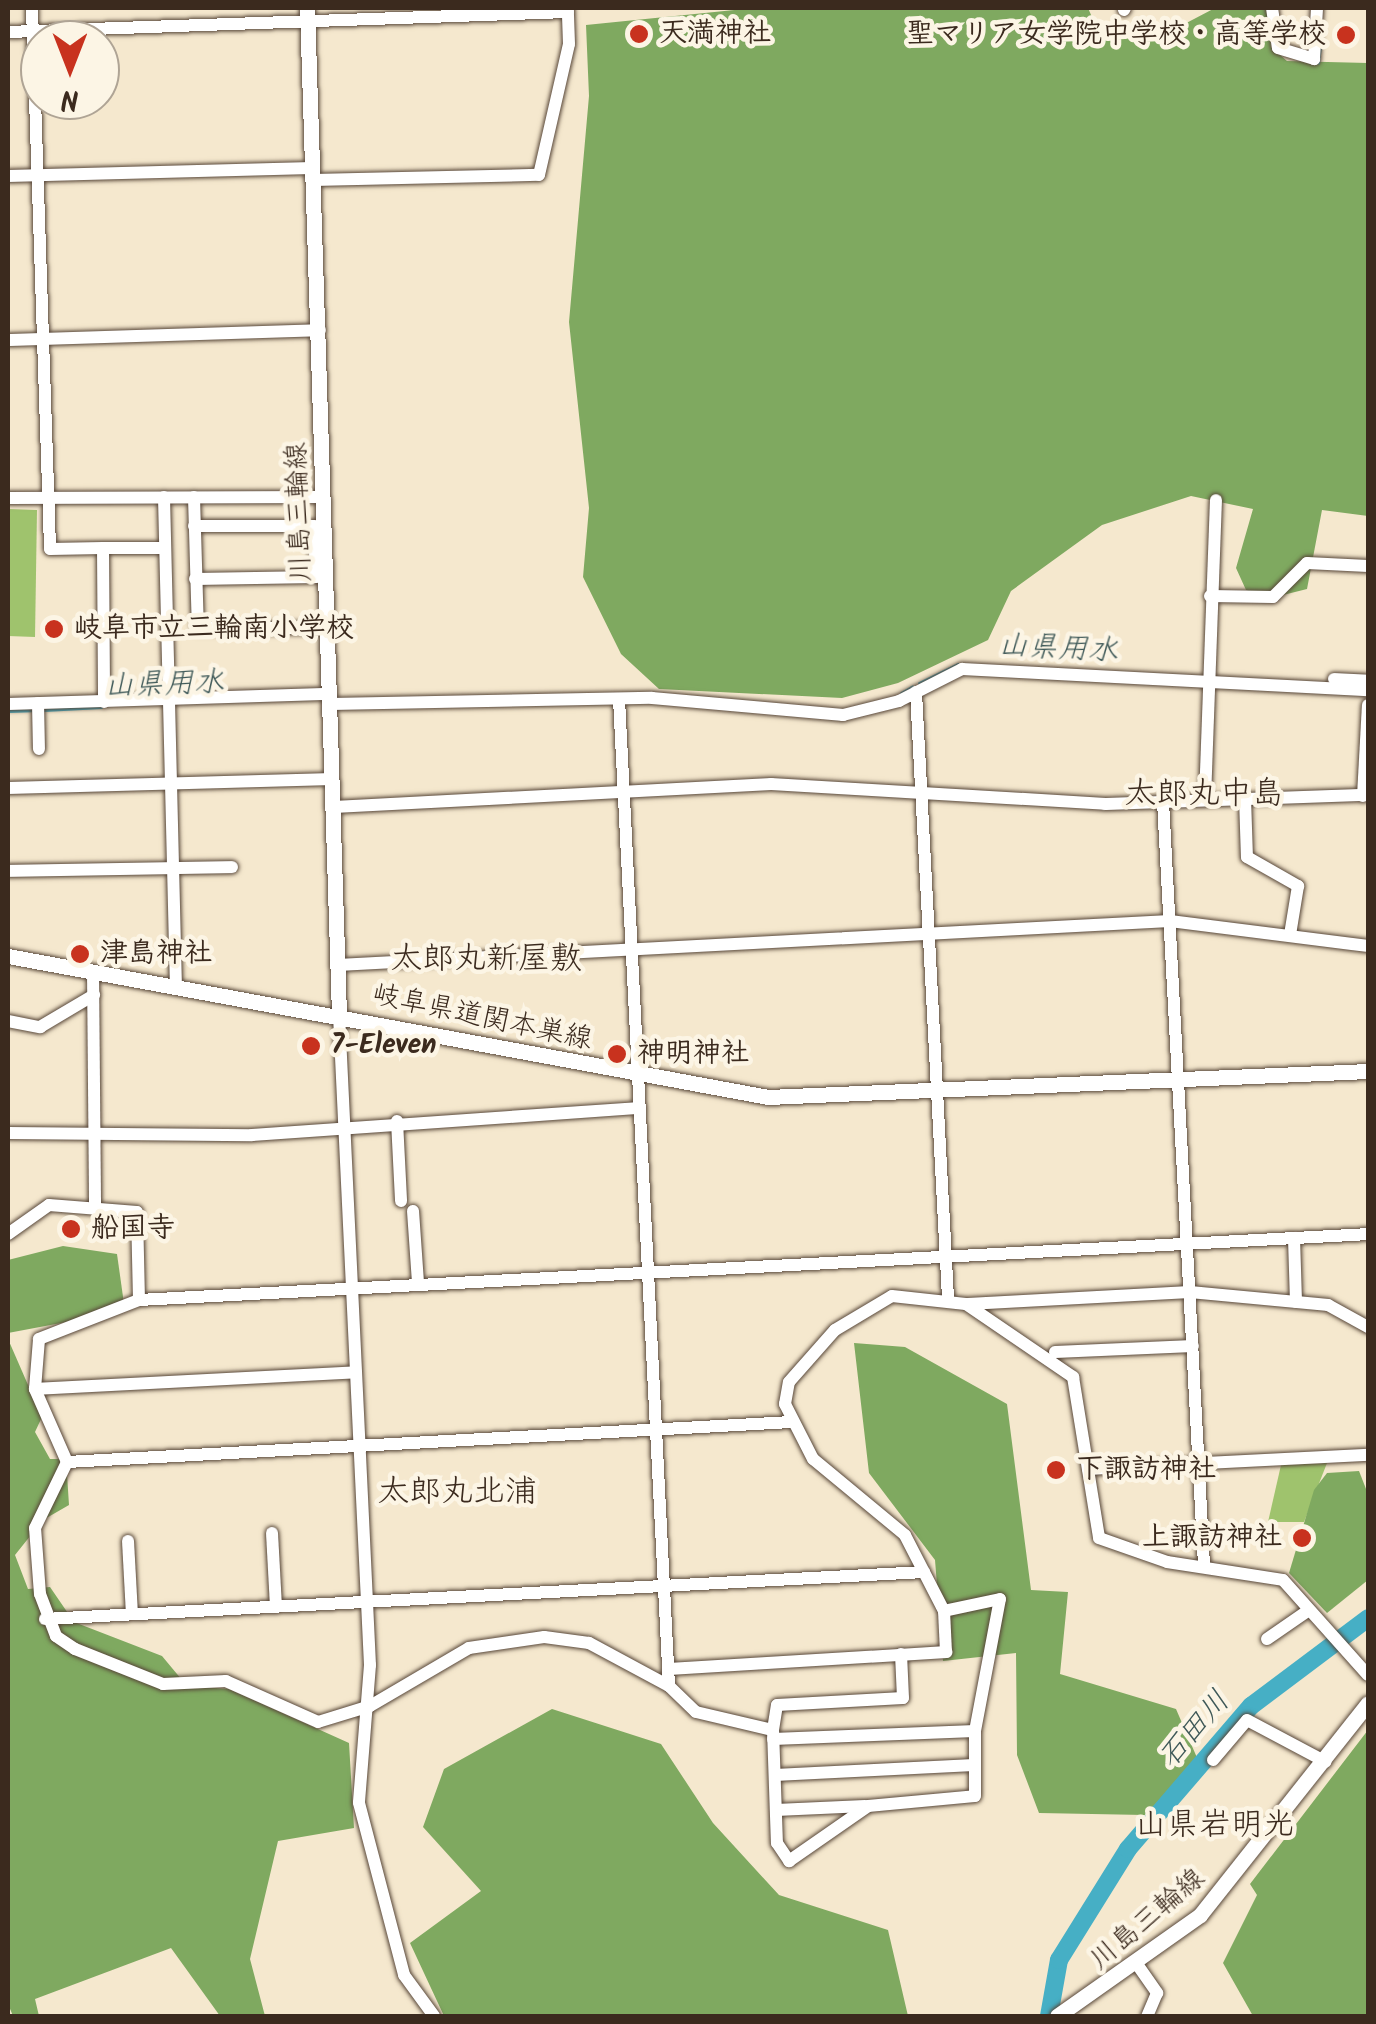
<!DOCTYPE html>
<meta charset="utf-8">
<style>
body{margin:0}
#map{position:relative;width:1376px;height:2024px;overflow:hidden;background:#f5e8ce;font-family:Kalam,"Klee One",sans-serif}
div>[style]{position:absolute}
.green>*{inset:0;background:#9fc36d}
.forest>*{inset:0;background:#7fa960}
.stream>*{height:2.5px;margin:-1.25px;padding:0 1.25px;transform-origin:1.25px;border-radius:1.25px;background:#46afc5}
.river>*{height:18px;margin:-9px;padding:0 9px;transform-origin:9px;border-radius:9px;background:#46afc5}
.roads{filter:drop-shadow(0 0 2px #574638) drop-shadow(0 0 2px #574638)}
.minor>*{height:12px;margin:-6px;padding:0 6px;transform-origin:6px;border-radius:6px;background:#fff}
.major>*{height:15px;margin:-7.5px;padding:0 7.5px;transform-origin:7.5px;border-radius:7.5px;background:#fff}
.dots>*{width:28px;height:28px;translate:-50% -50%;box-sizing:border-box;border:5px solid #fcf5e5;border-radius:50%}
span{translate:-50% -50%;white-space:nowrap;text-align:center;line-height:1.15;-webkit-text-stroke:9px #fcf5e5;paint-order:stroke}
.poi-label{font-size:28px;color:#3b2a1e;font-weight:700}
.left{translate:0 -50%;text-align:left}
.right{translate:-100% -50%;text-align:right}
.street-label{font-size:28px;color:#3b2a1e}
.water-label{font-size:30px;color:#3f5958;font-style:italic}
.quarter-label{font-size:32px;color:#3b2a1e}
.frame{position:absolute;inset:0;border:10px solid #3b2a1e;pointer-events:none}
.north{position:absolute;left:20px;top:20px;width:100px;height:100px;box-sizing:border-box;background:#fcf5e5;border:2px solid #afa495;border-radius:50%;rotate:180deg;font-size:28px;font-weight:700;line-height:40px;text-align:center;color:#3b2a1e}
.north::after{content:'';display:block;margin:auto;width:35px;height:45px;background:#c8321e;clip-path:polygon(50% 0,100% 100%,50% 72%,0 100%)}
</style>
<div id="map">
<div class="green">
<i style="clip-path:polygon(8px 509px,37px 510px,35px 637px,8px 636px)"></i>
<i style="clip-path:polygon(1327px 1463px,1304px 1522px,1268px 1522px,1281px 1465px)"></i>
</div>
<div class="forest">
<i style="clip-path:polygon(754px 8px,1088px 8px,1102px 40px,1173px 30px,1215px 8px,1268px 8px,1271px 47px,1287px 61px,1368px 63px,1368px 516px,1322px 510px,1307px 589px,1267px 599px,1246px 590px,1236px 568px,1253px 509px,1191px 496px,1102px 525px,1011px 591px,988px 640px,898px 683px,842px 698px,659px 689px,621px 654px,583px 577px,589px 508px,569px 322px,589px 96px,586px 25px)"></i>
<i style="clip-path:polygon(63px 1246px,117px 1254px,125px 1311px,8px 1333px,8px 1260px)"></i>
<i style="clip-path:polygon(8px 1339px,42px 1417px,35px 1432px,50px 1459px,66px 1459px,69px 1505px,43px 1520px,15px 1555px,28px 1589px,50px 1587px,74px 1622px,162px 1656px,187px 1686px,229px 1689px,349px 1743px,354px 1828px,278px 1841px,250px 1959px,265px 2016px,220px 2016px,171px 1948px,35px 1999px,39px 2016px,13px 2016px,8px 2004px)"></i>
<i style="clip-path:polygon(854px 1343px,905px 1347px,1007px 1404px,1031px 1590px,1068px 1592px,1060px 1674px,1176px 1709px,1198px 1760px,1145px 1815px,1039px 1813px,1017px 1755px,1016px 1653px,943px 1661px,935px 1560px,869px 1473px)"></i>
<i style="clip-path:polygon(1359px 1471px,1368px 1494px,1368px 1580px,1327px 1613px,1289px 1573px,1314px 1490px,1327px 1473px)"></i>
<i style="clip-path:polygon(552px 1709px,661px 1744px,713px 1823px,779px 1895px,888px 1930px,908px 2016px,444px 2016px,410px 1943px,481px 1891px,423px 1827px,444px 1769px)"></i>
<i style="clip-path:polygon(1368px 1730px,1368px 2016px,1253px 2016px,1223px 1963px,1257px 1895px,1250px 1884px)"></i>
</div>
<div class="stream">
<i style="left:1318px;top:63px;width:26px;rotate:-83deg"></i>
<i style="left:919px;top:683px;width:43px;rotate:-26deg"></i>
<i style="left:901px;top:693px;width:13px;rotate:-29deg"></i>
<i style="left:44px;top:710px;width:57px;rotate:-3deg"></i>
<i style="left:8px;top:711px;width:23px;rotate:-2deg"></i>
</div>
<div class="river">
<i style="left:1049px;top:2016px;width:57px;rotate:-79.9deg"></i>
<i style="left:1059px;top:1960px;width:131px;rotate:-58.1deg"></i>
<i style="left:1128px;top:1849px;width:189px;rotate:-49.3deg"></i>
<i style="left:1251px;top:1706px;width:146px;rotate:-36.9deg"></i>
</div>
<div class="roads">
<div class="minor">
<i style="left:32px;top:8px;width:541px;rotate:88.09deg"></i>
<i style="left:50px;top:549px;width:53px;rotate:-1.1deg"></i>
<i style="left:103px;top:548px;width:154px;rotate:89.6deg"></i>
<i style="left:1272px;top:8px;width:40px;rotate:81.5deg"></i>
<i style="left:1278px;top:48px;width:38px;rotate:17deg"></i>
<i style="left:1314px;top:59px;width:51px;rotate:-86.6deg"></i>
<i style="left:1124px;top:10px;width:2px;rotate:-63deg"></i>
<i style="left:8px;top:32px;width:560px;rotate:-2.05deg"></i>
<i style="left:8px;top:176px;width:304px;rotate:-1.5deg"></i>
<i style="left:313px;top:180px;width:226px;rotate:-1.3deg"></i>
<i style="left:539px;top:175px;width:134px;rotate:-77.1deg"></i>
<i style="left:569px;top:44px;width:36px;rotate:-92deg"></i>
<i style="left:8px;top:340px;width:312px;rotate:-1.8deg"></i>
<i style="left:164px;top:497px;width:489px;rotate:88.6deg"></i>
<i style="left:194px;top:497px;width:131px;rotate:88.3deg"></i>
<i style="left:198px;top:628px;width:130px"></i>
<i style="left:8px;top:498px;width:316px;rotate:-0.2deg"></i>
<i style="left:194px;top:526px;width:120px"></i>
<i style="left:314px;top:526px;width:51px;rotate:87.8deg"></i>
<i style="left:316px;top:577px;width:121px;rotate:179.1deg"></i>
<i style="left:103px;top:548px;width:62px"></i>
<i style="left:1210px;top:596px;width:63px;rotate:0.9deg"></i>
<i style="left:1273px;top:597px;width:48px;rotate:-45deg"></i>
<i style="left:1307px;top:563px;width:61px;rotate:2.8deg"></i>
<i style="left:1334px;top:679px;width:34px;rotate:3deg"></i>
<i style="left:916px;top:692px;width:608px;rotate:86.98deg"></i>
<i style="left:619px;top:699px;width:988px;rotate:87.1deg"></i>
<i style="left:669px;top:1686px;width:37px;rotate:44deg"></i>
<i style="left:696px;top:1712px;width:79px;rotate:13.2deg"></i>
<i style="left:773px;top:1730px;width:113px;rotate:88deg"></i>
<i style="left:777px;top:1843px;width:22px;rotate:56deg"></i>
<i style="left:789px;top:1861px;width:96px;rotate:-34.8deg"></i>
<i style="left:868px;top:1806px;width:107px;rotate:-5.3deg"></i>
<i style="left:975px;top:1796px;width:65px;rotate:-90deg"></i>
<i style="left:975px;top:1731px;width:134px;rotate:-79.3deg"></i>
<i style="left:1000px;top:1599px;width:57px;rotate:167.9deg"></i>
<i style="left:944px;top:1611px;width:85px;rotate:-117.2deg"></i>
<i style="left:905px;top:1535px;width:119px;rotate:-140.4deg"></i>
<i style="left:813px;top:1459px;width:62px;rotate:-117deg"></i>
<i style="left:785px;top:1404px;width:22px;rotate:-80deg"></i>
<i style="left:789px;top:1382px;width:69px;rotate:-48.5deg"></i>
<i style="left:835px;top:1330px;width:66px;rotate:-30.8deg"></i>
<i style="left:892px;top:1296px;width:74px;rotate:6.2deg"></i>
<i style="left:966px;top:1304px;width:130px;rotate:34.3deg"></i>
<i style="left:1073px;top:1377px;width:163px;rotate:80.8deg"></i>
<i style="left:1099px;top:1538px;width:72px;rotate:19.4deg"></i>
<i style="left:1167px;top:1562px;width:117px;rotate:8.8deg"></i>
<i style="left:1283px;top:1580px;width:127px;rotate:48.2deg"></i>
<i style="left:38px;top:703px;width:46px;rotate:88.8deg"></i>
<i style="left:8px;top:704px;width:323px;rotate:-1.8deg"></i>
<i style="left:331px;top:704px;width:321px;rotate:-1.1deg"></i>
<i style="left:652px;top:698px;width:192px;rotate:5.1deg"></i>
<i style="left:843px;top:715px;width:58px;rotate:-14deg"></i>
<i style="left:899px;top:701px;width:71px;rotate:-26.9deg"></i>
<i style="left:962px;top:669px;width:407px;rotate:3deg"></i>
<i style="left:8px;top:788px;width:325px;rotate:-1.6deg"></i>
<i style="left:1363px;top:796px;width:91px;rotate:-86.9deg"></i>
<i style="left:1245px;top:798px;width:59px;rotate:88.1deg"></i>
<i style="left:1247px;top:857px;width:59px;rotate:29.6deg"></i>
<i style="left:1298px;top:886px;width:50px;rotate:99.3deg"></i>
<i style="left:1205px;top:799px;width:299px;rotate:-87.9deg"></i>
<i style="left:1163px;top:801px;width:765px;rotate:86.93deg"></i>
<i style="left:334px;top:807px;width:438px;rotate:-3deg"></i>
<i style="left:771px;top:784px;width:335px;rotate:3.4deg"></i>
<i style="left:1105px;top:804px;width:263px;rotate:-2deg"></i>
<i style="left:8px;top:871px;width:224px;rotate:-1deg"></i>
<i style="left:338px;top:965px;width:833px;rotate:-3.03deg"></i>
<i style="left:1170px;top:921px;width:200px;rotate:7.2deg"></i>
<i style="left:93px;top:971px;width:237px;rotate:89.5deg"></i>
<i style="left:339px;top:1015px;width:651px;rotate:87.27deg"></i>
<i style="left:370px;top:1665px;width:138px;rotate:94.6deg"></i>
<i style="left:359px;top:1803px;width:178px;rotate:75.3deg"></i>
<i style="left:404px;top:1975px;width:51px;rotate:53.8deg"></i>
<i style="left:8px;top:1021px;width:33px;rotate:11deg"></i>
<i style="left:40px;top:1027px;width:63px;rotate:-30.7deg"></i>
<i style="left:397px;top:1121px;width:80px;rotate:87.1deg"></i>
<i style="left:8px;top:1133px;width:244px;rotate:0.5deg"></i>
<i style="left:252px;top:1135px;width:389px;rotate:-4deg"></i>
<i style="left:413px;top:1211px;width:72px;rotate:86deg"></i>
<i style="left:8px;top:1234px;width:50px;rotate:-35.3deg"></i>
<i style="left:49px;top:1205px;width:88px;rotate:4.5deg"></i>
<i style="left:137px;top:1212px;width:88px;rotate:88.7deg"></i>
<i style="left:1294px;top:1238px;width:64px;rotate:88.2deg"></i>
<i style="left:968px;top:1304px;width:222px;rotate:-3.1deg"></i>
<i style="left:1190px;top:1292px;width:139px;rotate:5.4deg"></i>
<i style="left:1328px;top:1305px;width:46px;rotate:28.8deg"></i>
<i style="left:1055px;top:1352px;width:138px;rotate:-2.5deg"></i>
<i style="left:35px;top:1389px;width:321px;rotate:-3deg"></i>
<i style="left:67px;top:1462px;width:726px;rotate:-3.16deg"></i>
<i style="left:1088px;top:1469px;width:280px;rotate:-2.9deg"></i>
<i style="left:272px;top:1533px;width:74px;rotate:86.9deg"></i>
<i style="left:128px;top:1541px;width:73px;rotate:86.9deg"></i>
<i style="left:45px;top:1619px;width:880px;rotate:-3.06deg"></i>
<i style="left:1267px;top:1639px;width:51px;rotate:-34.6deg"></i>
<i style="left:669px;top:1669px;width:278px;rotate:-3.5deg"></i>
<i style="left:946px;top:1652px;width:41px;rotate:-92.8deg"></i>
<i style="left:669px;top:1686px;width:91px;rotate:-151.7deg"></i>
<i style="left:589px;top:1643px;width:45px;rotate:-172.4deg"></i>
<i style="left:544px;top:1637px;width:76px;rotate:171.7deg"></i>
<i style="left:469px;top:1648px;width:115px;rotate:149.6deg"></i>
<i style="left:370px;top:1706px;width:54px;rotate:162.9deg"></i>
<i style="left:318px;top:1722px;width:101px;rotate:-156deg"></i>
<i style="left:226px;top:1681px;width:63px;rotate:177.3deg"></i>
<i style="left:163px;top:1684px;width:95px;rotate:-158.3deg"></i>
<i style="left:75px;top:1649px;width:23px;rotate:-146deg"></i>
<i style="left:56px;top:1636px;width:45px;rotate:-110.9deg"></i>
<i style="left:40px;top:1594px;width:66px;rotate:-94.3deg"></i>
<i style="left:35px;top:1528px;width:73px;rotate:-64.1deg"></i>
<i style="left:67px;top:1462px;width:80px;rotate:-113.7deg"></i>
<i style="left:35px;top:1389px;width:50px;rotate:-85.4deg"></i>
<i style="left:39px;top:1339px;width:107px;rotate:-21.3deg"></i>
<i style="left:139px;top:1300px;width:1231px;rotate:-3.07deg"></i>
<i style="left:773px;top:1730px;width:25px;rotate:-81deg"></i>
<i style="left:777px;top:1705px;width:126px;rotate:-3.2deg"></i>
<i style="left:903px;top:1698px;width:44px;rotate:-92.6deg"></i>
<i style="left:773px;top:1739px;width:202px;rotate:-2.3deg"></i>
<i style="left:1213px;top:1760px;width:52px;rotate:-49.6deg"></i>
<i style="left:1247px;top:1720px;width:89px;rotate:28deg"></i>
<i style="left:775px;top:1775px;width:199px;rotate:-2.9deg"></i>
<i style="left:776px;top:1810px;width:89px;rotate:-2.6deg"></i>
<i style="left:1139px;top:1967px;width:32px;rotate:55deg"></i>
<i style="left:1157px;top:1993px;width:25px;rotate:113deg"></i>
</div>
<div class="major">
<i style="left:307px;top:8px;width:1008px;rotate:88.18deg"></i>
<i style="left:8px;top:956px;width:773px;rotate:10.51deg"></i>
<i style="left:768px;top:1097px;width:601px;rotate:-2.48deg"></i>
<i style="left:1057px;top:2016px;width:175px;rotate:-35.2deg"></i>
<i style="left:1200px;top:1915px;width:270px;rotate:-51.6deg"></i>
</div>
</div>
<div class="dots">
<i style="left:639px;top:34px;background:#c8321e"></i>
<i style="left:1346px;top:35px;background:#c8321e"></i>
<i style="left:54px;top:629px;background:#c8321e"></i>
<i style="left:80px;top:954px;background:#c8321e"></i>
<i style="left:311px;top:1046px;background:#c8321e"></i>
<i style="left:617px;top:1054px;background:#c8321e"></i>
<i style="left:71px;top:1229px;background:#c8321e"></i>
<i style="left:1056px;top:1470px;background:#c8321e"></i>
<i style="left:1302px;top:1538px;background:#c8321e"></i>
</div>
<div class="poi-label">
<span class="left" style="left:659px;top:34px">天満神社</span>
<span class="right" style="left:1326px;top:35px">聖マリア女学院中学校・高等学校</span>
<span class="left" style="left:74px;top:629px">岐阜市立三輪南小学校</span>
<span class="left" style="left:100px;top:954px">津島神社</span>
<span class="left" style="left:331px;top:1046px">7-Eleven</span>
<span class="left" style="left:637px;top:1054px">神明神社</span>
<span class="left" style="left:91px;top:1229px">船国寺</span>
<span class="left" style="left:1076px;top:1470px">下諏訪神社</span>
<span class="right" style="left:1282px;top:1538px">上諏訪神社</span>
</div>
<div class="street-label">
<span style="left:300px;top:512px;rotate:-92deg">川島三輪線</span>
<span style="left:482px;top:1018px;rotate:12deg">岐阜県道関本巣線</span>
<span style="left:1148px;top:1920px;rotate:-40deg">川島三輪線</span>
</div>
<div class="water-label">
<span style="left:1058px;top:649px;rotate:3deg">山県用水</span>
<span style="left:164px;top:685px;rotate:-2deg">山県用水</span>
<span style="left:1195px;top:1730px;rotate:-49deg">石田川</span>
</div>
<div class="quarter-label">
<span style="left:1204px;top:795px">太郎丸中島</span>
<span style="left:486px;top:960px">太郎丸新屋敷</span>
<span style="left:457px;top:1493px">太郎丸北浦</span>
<span style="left:1215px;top:1826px">山県岩明光</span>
</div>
<div class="frame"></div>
<div class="north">N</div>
</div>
